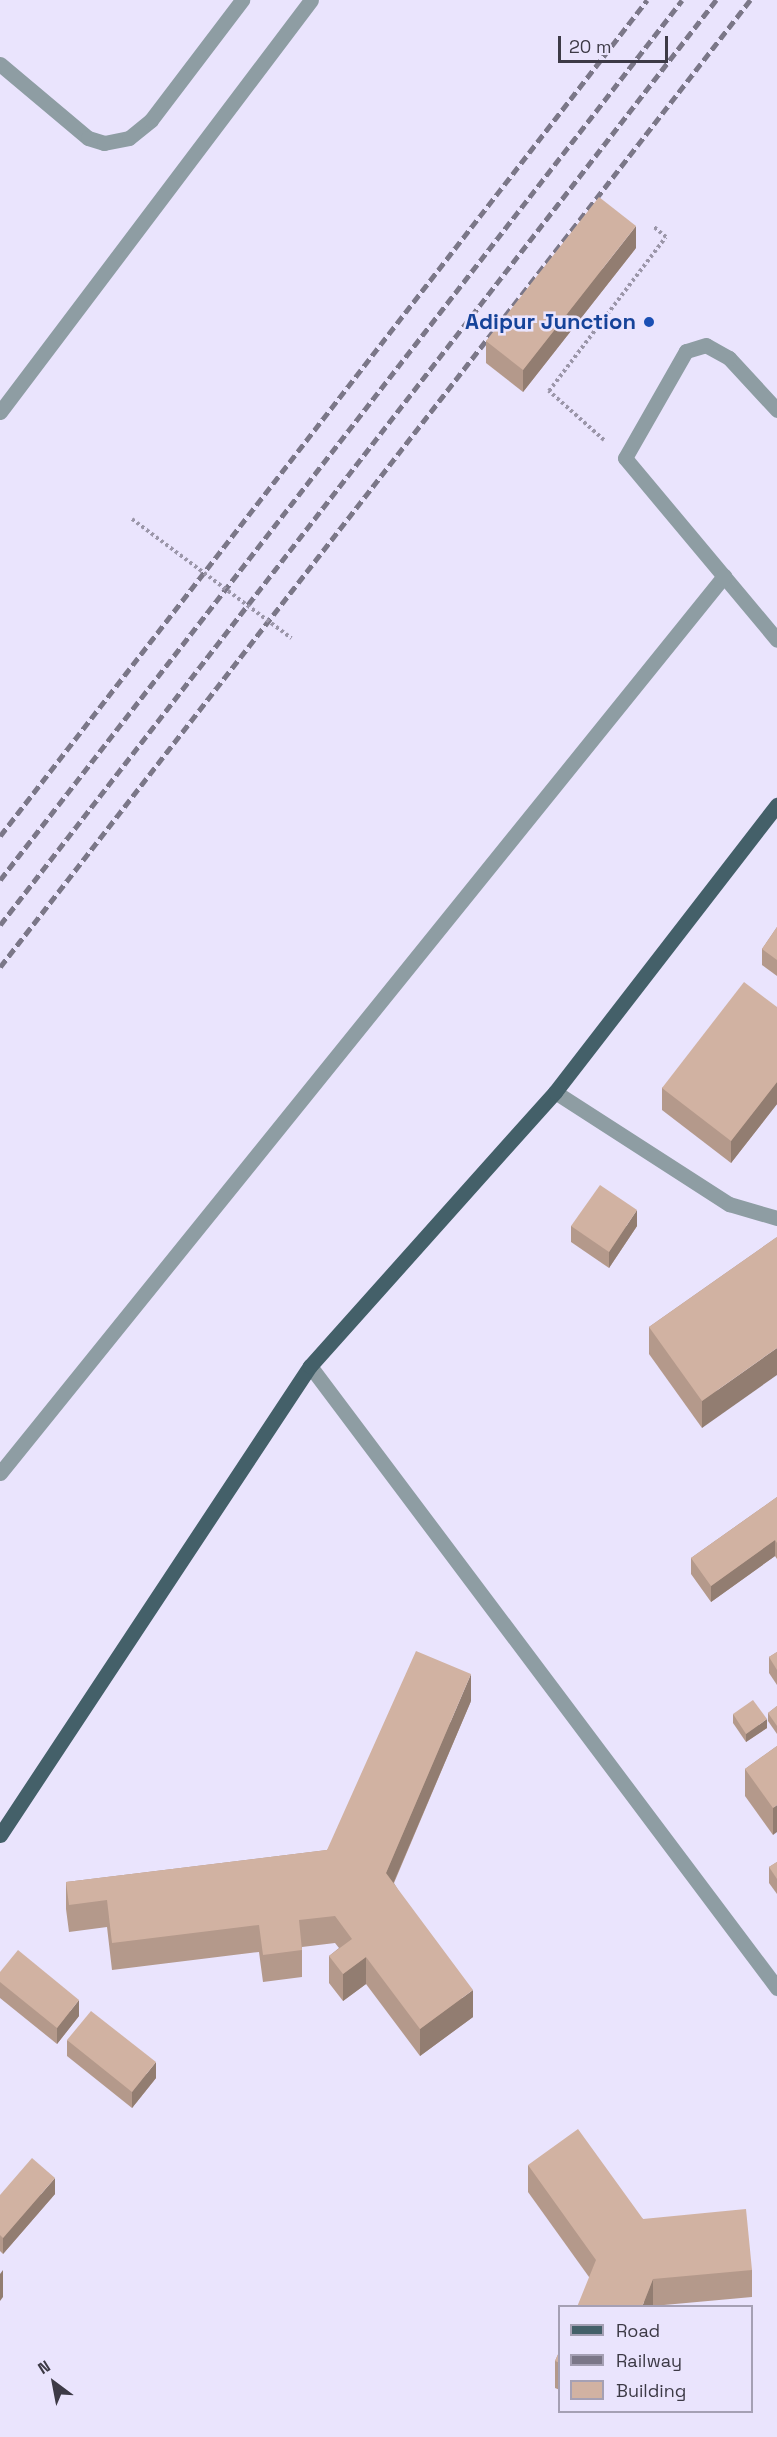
<!DOCTYPE html>
<style>
body{margin:0}
#map{position:relative;width:777px;height:2437px;overflow:hidden;background:#eae4fd;font-family:"Space Grotesk",sans-serif}
div>[style]{position:absolute}
.path>*{height:4px;margin-top:-2px;transform-origin:0;background:repeating-linear-gradient(90deg,#9b96a9 0 3px,transparent 0 6px)}
.minor>*{height:15px;margin:-7.5px;padding:0 7.5px;transform-origin:7.5px;border-radius:7.5px;background:#8e9da3}
.major>*{height:15px;margin:-7.5px;padding:0 7.5px;transform-origin:7.5px;border-radius:7.5px;background:#446069}
.rail>*{height:4.5px;margin-top:-2.25px;transform-origin:0;background:repeating-linear-gradient(90deg,#7b7788 0 9px,transparent 0 13.5px)}
.path-bridge>*{height:4px;margin-top:-2px;transform-origin:0;background:repeating-linear-gradient(90deg,#9b96a9 0 3px,transparent 0 6px)}
.wall>*{inset:0;background:#b4998b}
.shaded-wall>*{inset:0;background:#927d71}
.building>*{inset:0;background:#d1b2a2}
.dots>*{width:16px;height:16px;translate:-50% -50%;box-sizing:border-box;border:3px solid #eae4fd;border-radius:50%}
span{translate:-50% -50%;white-space:nowrap;text-align:center;line-height:1.15;-webkit-text-stroke:5px #eae4fd;paint-order:stroke}
.transit-label{font-size:22px;color:#164399;font-weight:700}
.right{translate:-100% -50%;text-align:right}
.legend{position:absolute;left:558px;top:2305px;width:195px;height:108px;box-sizing:border-box;background:#eae4fd;border:2px solid #a5a0b4;margin:0;padding:8px 10px;list-style:none;font-size:18px;color:#3d3a46}
.legend li{display:flex;align-items:center;gap:12px;height:30px}
.legend b{width:30px;border:2px solid #a5a0b4}
.north{position:absolute;left:24px;top:2353px;width:60px;height:60px;-webkit-text-stroke:4px #eae4fd;paint-order:stroke;rotate:328deg;font-size:16px;font-weight:700;line-height:24px;text-align:center;color:#3d3a46}
.north::after{content:'';display:block;margin:auto;width:21px;height:27px;background:#3d3a46;clip-path:polygon(50% 0,100% 100%,50% 72%,0 100%)}
.scale{position:absolute;left:558px;top:36px;width:110px;height:27px;box-sizing:border-box;border:3px solid #3d3a46;border-top:0;padding-left:8px;font-size:18px;line-height:21px;white-space:nowrap;color:#3d3a46;-webkit-text-stroke:4px #eae4fd;paint-order:stroke}
</style>
<div id="map">
<div class="path">
<i style="left:604px;top:440px;width:74px;rotate:-138.3deg"></i>
<i style="left:549px;top:391px;width:193px;rotate:-52.8deg"></i>
<i style="left:666px;top:237px;width:16px;rotate:-140deg"></i>
</div>
<div class="minor">
<i style="left:0;top:64px;width:115px;rotate:40.1deg"></i>
<i style="left:88px;top:138px;width:17px;rotate:17deg"></i>
<i style="left:104px;top:143px;width:25px;rotate:-11deg"></i>
<i style="left:129px;top:138px;width:28px;rotate:-39deg"></i>
<i style="left:151px;top:120px;width:151px;rotate:-52.8deg"></i>
<i style="left:777px;top:410px;width:71px;rotate:-132.7deg"></i>
<i style="left:729px;top:358px;width:26px;rotate:-151deg"></i>
<i style="left:706px;top:345px;width:21px;rotate:163deg"></i>
<i style="left:686px;top:351px;width:123px;rotate:119.7deg"></i>
<i style="left:625px;top:458px;width:237px;rotate:50.1deg"></i>
<i style="left:0;top:412px;width:516px;rotate:-52.95deg"></i>
<i style="left:555px;top:1092px;width:207px;rotate:32.8deg"></i>
<i style="left:729px;top:1204px;width:50px;rotate:16.3deg"></i>
<i style="left:310px;top:1366px;width:778px;rotate:53.1deg"></i>
<i style="left:0;top:1473px;width:1153px;rotate:-51.09deg"></i>
</div>
<div class="major">
<i style="left:0;top:1835px;width:562px;rotate:-56.54deg"></i>
<i style="left:310px;top:1366px;width:368px;rotate:-48.2deg"></i>
<i style="left:555px;top:1092px;width:363px;rotate:-52.3deg"></i>
</div>
<div class="rail">
<i style="left:0;top:836px;width:1057px;rotate:-52.26deg"></i>
<i style="left:0;top:880px;width:1113px;rotate:-52.22deg"></i>
<i style="left:0;top:925px;width:1170px;rotate:-52.26deg"></i>
<i style="left:0;top:967px;width:1224px;rotate:-52.2deg"></i>
</div>
<div class="path-bridge">
<i style="left:132px;top:519px;width:199px;rotate:36.8deg"></i>
</div>
<div class="wall">
<i style="clip-path:polygon(636px 248px,523px 392px,486px 363px,486px 341px)"></i>
<i style="clip-path:polygon(777px 927px,777px 976px,762px 965px,762px 949px)"></i>
<i style="clip-path:polygon(777px 1007px,777px 1104px,731px 1163px,662px 1110px,662px 1088px)"></i>
<i style="clip-path:polygon(571px 1226px,637px 1226px,609px 1268px,571px 1242px)"></i>
<i style="clip-path:polygon(777px 1237px,702px 1428px,649px 1354px,649px 1327px)"></i>
<i style="clip-path:polygon(777px 1497px,777px 1559px,775px 1556px,711px 1602px,691px 1574px,691px 1558px)"></i>
<i style="clip-path:polygon(777px 1652px,777px 1685px,769px 1673px,769px 1657px)"></i>
<i style="clip-path:polygon(471px 1701px,394px 1883px,473px 2017px,420px 2056px,366px 1984px,343px 2001px,329px 1983px,329px 1956px,339px 1948px,335px 1943px,302px 1947px,302px 1977px,263px 1982px,259px 1952px,112px 1970px,107px 1927px,69px 1932px,66px 1909px,66px 1882px,327px 1850px)"></i>
<i style="clip-path:polygon(777px 1706px,777px 1734px,768px 1721px,768px 1713px)"></i>
<i style="clip-path:polygon(733px 1714px,767px 1728px,746px 1742px,733px 1723px)"></i>
<i style="clip-path:polygon(777px 1746px,773px 1835px,745px 1796px,745px 1769px)"></i>
<i style="clip-path:polygon(777px 1862px,777px 1894px,769px 1883px,769px 1867px)"></i>
<i style="clip-path:polygon(0 1972px,79px 2016px,57px 2044px,0 1998px)"></i>
<i style="clip-path:polygon(67px 2040px,156px 2078px,132px 2108px,67px 2056px)"></i>
<i style="clip-path:polygon(528px 2165px,752px 2270px,752px 2297px,653px 2306px,589px 2277px,528px 2192px)"></i>
<i style="clip-path:polygon(55px 2194px,3px 2254px,0 2251px,0 2195px)"></i>
<i style="clip-path:polygon(560px 2350px,560px 2390px,555px 2388px,555px 2361px)"></i>
</div>
<div class="shaded-wall">
<i style="clip-path:polygon(636px 226px,636px 248px,523px 392px,523px 370px)"></i>
<i style="clip-path:polygon(777px 1082px,777px 1104px,731px 1163px,731px 1141px)"></i>
<i style="clip-path:polygon(637px 1210px,637px 1226px,609px 1268px,609px 1252px)"></i>
<i style="clip-path:polygon(777px 1348px,777px 1375px,702px 1428px,702px 1401px)"></i>
<i style="clip-path:polygon(775px 1540px,775px 1556px,711px 1602px,711px 1586px)"></i>
<i style="clip-path:polygon(471px 1674px,471px 1701px,386px 1900px,386px 1873px)"></i>
<i style="clip-path:polygon(767px 1719px,767px 1728px,746px 1742px,746px 1734px)"></i>
<i style="clip-path:polygon(777px 1805px,777px 1832px,773px 1835px,773px 1808px)"></i>
<i style="clip-path:polygon(366px 1957px,366px 1984px,343px 2001px,343px 1974px)"></i>
<i style="clip-path:polygon(473px 1990px,473px 2017px,420px 2056px,420px 2029px)"></i>
<i style="clip-path:polygon(79px 2000px,79px 2016px,57px 2044px,57px 2028px)"></i>
<i style="clip-path:polygon(156px 2062px,156px 2078px,132px 2108px,132px 2092px)"></i>
<i style="clip-path:polygon(55px 2178px,55px 2194px,3px 2254px,3px 2238px)"></i>
<i style="clip-path:polygon(3px 2270px,3px 2297px,0 2301px,0 2274px)"></i>
<i style="clip-path:polygon(653px 2279px,653px 2306px,642px 2307px)"></i>
</div>
<div class="building">
<i style="clip-path:polygon(599px 197px,636px 226px,523px 370px,486px 341px)"></i>
<i style="clip-path:polygon(777px 927px,777px 960px,762px 949px)"></i>
<i style="clip-path:polygon(744px 982px,777px 1007px,777px 1082px,731px 1141px,662px 1088px)"></i>
<i style="clip-path:polygon(600px 1185px,637px 1210px,609px 1252px,571px 1226px)"></i>
<i style="clip-path:polygon(777px 1237px,777px 1348px,702px 1401px,649px 1327px)"></i>
<i style="clip-path:polygon(777px 1497px,777px 1543px,775px 1540px,711px 1586px,691px 1558px)"></i>
<i style="clip-path:polygon(416px 1651px,471px 1674px,386px 1873px,473px 1990px,420px 2029px,366px 1957px,343px 1974px,329px 1956px,352px 1939px,335px 1916px,299px 1920px,302px 1950px,263px 1955px,259px 1925px,112px 1943px,107px 1900px,69px 1905px,66px 1882px,327px 1850px)"></i>
<i style="clip-path:polygon(777px 1652px,777px 1670px,769px 1657px)"></i>
<i style="clip-path:polygon(753px 1700px,767px 1719px,746px 1734px,733px 1714px)"></i>
<i style="clip-path:polygon(777px 1706px,777px 1726px,768px 1713px)"></i>
<i style="clip-path:polygon(777px 1746px,777px 1805px,773px 1808px,745px 1769px)"></i>
<i style="clip-path:polygon(777px 1862px,777px 1879px,769px 1867px)"></i>
<i style="clip-path:polygon(18px 1950px,79px 2000px,57px 2028px,0 1982px,0 1972px)"></i>
<i style="clip-path:polygon(91px 2011px,156px 2062px,132px 2092px,67px 2040px)"></i>
<i style="clip-path:polygon(578px 2129px,643px 2219px,746px 2209px,752px 2270px,653px 2279px,642px 2307px,577px 2307px,596px 2260px,528px 2165px)"></i>
<i style="clip-path:polygon(32px 2158px,55px 2178px,3px 2238px,0 2235px,0 2195px)"></i>
<i style="clip-path:polygon(560px 2350px,560px 2363px,555px 2361px)"></i>
</div>
<div class="dots">
<i style="left:649px;top:322px;background:#1a4fb4"></i>
</div>
<div class="transit-label">
<span class="right" style="left:636px;top:322px">Adipur Junction</span>
</div>
<ul class="legend">
<li><b style="height:8px;background:#446069"></b>Road</li>
<li><b style="height:8px;background:#7b7788"></b>Railway</li>
<li><b style="height:16px;background:#d1b2a2"></b>Building</li>
</ul>
<div class="north">N</div>
<div class="scale">20 m</div>
</div>
